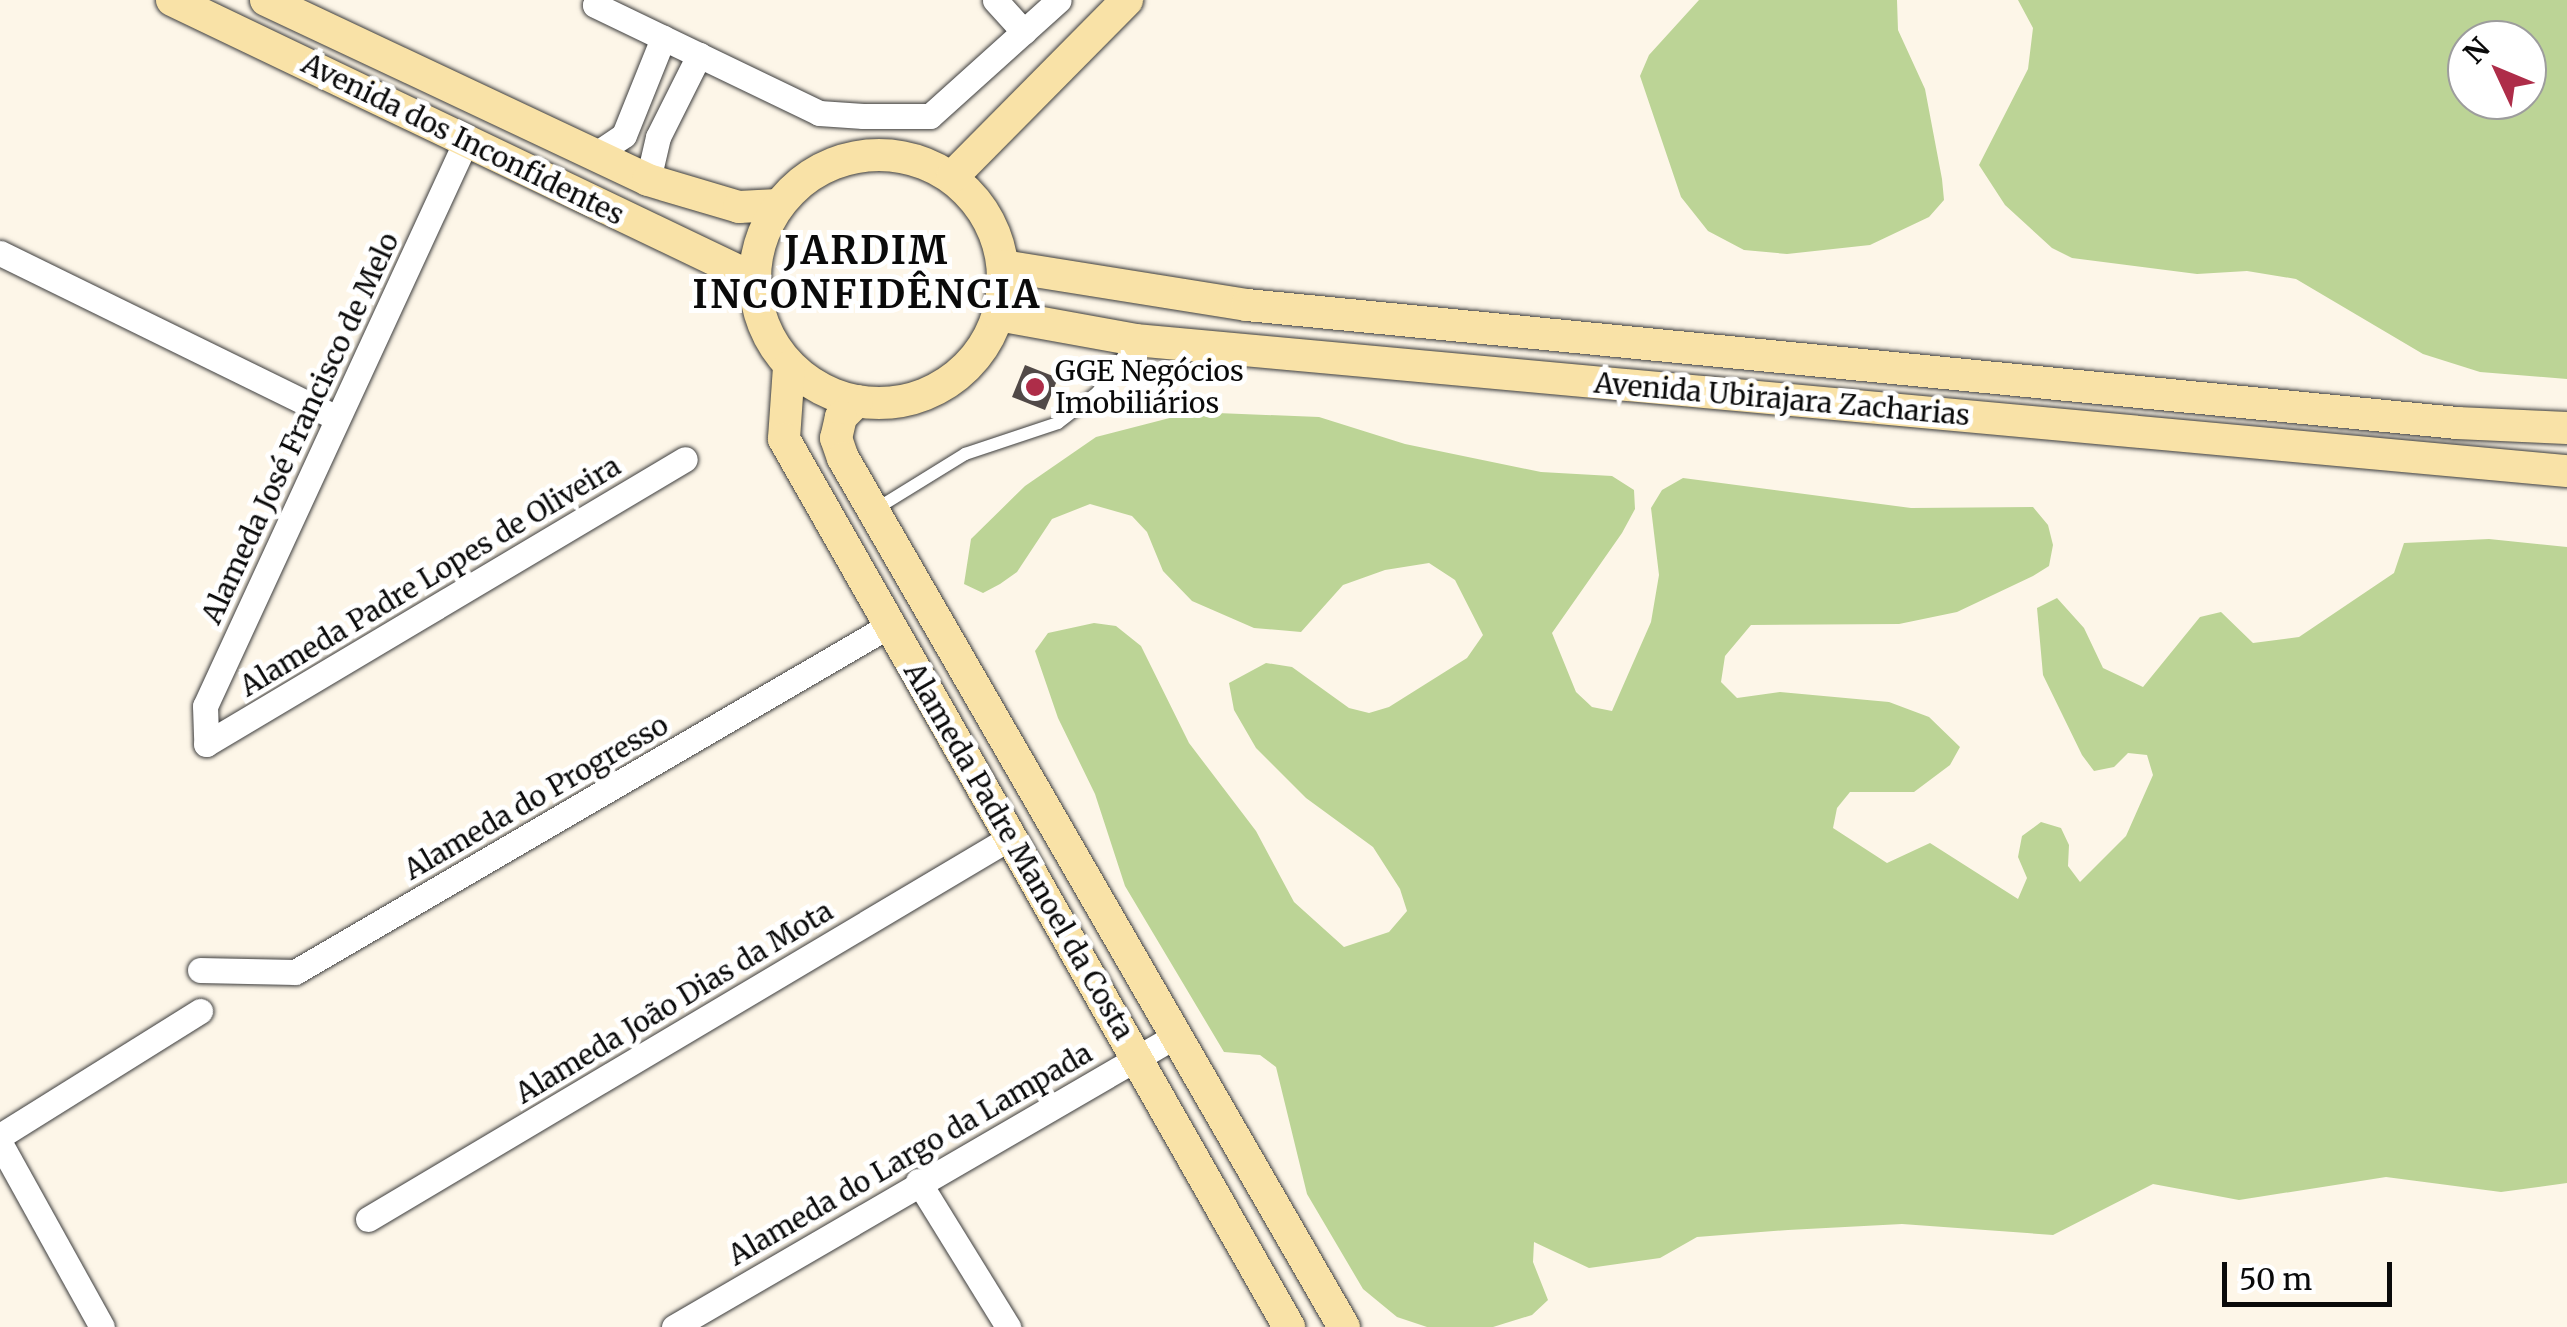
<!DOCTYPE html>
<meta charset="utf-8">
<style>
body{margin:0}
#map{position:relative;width:2567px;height:1327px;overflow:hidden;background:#fdf6e8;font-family:Merriweather,serif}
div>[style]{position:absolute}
.forest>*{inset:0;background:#bcd496}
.building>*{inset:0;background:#514947}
.roads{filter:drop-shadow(0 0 2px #3d3d3d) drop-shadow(0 0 2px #3d3d3d)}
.service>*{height:12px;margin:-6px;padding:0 6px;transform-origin:6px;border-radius:6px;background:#fff}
.minor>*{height:25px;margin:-12.5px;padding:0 12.5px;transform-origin:12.5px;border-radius:12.5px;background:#fff}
.secondary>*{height:32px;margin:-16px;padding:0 16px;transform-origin:16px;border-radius:16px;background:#f9e2a7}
.secondary>.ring{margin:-16px;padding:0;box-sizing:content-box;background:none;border:32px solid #f9e2a7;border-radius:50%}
.dots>*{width:28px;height:28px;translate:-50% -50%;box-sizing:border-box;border:5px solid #fff;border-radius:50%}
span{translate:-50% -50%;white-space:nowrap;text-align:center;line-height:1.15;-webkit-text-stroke:10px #fff;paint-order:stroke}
.street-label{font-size:28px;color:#0a0a0a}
.poi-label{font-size:28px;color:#0a0a0a}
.left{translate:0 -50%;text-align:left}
.district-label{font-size:38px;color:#0a0a0a;font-weight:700;letter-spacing:2.5px}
.north{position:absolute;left:2447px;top:20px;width:100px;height:100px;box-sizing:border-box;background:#fff;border:2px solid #9d9d9d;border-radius:50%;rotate:314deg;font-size:28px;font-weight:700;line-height:40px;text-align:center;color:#0a0a0a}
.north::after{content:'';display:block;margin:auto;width:35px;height:45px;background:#ae2d49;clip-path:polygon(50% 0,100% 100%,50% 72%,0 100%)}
.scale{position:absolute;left:2222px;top:1262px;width:170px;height:45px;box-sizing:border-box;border:5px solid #0a0a0a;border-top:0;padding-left:12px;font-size:30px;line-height:35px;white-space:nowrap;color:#0a0a0a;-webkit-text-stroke:8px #fff;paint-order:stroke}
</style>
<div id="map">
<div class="forest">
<i style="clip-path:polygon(1699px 0,1897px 0,1898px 30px,1925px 89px,1942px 179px,1944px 200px,1929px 217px,1870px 245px,1787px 254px,1744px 250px,1708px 231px,1681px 197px,1640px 76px,1649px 55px)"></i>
<i style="clip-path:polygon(evenodd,2018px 0,2567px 0,2567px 379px,2480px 372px,2423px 354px,2296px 279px,2247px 271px,2197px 274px,2072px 258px,2052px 248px,2005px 205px,1979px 165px,2028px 69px,2033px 28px,2018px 0,2467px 40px,2527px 40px,2527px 100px,2467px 100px,2467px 40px)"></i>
<i style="clip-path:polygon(1193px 412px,1319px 417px,1405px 444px,1541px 472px,1612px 476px,1634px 490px,1635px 509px,1622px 533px,1552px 633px,1576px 692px,1592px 707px,1612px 711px,1651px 622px,1659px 575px,1651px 508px,1662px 490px,1683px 478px,1911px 508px,2033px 507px,2048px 525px,2053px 545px,2049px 566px,2033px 576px,1957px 612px,1899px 624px,1751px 625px,1725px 656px,1721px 682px,1737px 698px,1780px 692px,1889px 702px,1929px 717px,1960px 747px,1950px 765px,1914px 792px,1850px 792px,1837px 808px,1833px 828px,1887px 863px,1930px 843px,2018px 899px,2027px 878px,2018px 857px,2022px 836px,2041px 822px,2061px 828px,2069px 845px,2068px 866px,2080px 882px,2126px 836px,2153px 775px,2147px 755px,2128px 753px,2114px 767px,2094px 771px,2082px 755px,2043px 675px,2037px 608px,2057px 598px,2084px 628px,2103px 668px,2143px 687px,2200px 617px,2221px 612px,2253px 643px,2299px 637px,2394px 573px,2404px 543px,2489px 539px,2567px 547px,2567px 1183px,2501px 1192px,2386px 1177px,2239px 1200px,2153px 1184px,2053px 1235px,1902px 1224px,1788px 1230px,1697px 1237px,1660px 1258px,1589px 1268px,1534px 1242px,1533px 1262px,1548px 1300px,1532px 1315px,1493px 1327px,1427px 1327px,1397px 1317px,1363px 1289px,1307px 1194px,1276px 1067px,1260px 1055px,1224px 1052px,1125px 886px,1095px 794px,1058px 718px,1035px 651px,1048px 633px,1094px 623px,1116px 626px,1141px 646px,1189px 743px,1256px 831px,1294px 902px,1344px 947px,1389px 932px,1407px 911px,1400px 889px,1373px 847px,1306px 798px,1256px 748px,1234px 710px,1229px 683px,1266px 663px,1292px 667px,1349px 708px,1369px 713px,1389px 707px,1467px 658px,1483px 635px,1455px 580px,1429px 563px,1385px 570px,1343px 585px,1301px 632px,1254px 628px,1192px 601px,1163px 571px,1147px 532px,1132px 516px,1090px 504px,1052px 519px,1017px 572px,1000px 584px,983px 593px,964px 584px,971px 539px,1025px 486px,1096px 437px)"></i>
</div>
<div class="building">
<i style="clip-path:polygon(1025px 365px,1058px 378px,1045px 410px,1012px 397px)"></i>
</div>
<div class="roads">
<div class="service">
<i style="left:876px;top:509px;width:105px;rotate:-31.7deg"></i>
<i style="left:965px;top:454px;width:98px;rotate:-18.4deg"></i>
<i style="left:1058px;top:423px;width:49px;rotate:-37.6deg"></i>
<i style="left:1097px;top:393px;width:62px;rotate:-54.2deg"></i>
</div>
<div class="minor">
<i style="left:597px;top:0;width:5px;rotate:112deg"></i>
<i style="left:595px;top:5px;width:249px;rotate:25.7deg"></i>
<i style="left:819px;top:113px;width:44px;rotate:3.9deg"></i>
<i style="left:863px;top:116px;width:67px"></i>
<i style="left:930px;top:116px;width:173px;rotate:-42deg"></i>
<i style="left:995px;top:0;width:43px;rotate:47.8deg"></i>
<i style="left:466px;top:141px;width:622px;rotate:114.79deg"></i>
<i style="left:205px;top:706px;width:38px;rotate:88deg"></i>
<i style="left:206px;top:744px;width:557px;rotate:-30.75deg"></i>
<i style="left:593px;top:156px;width:37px;rotate:-34deg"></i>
<i style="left:624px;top:135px;width:105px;rotate:-68.1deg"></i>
<i style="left:648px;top:180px;width:44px;rotate:-76.9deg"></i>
<i style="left:658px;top:137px;width:92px;rotate:-63.4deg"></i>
<i style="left:0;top:253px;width:375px;rotate:26.1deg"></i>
<i style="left:200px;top:970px;width:95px;rotate:1.2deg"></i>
<i style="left:295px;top:972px;width:689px;rotate:-30.25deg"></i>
<i style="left:0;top:1136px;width:236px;rotate:-32deg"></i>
<i style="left:0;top:1143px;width:210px;rotate:61deg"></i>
<i style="left:918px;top:1181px;width:172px;rotate:58.3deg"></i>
<i style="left:368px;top:1219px;width:748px;rotate:-30.71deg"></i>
<i style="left:674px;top:1327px;width:582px;rotate:-30.14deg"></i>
</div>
<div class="secondary">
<i style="left:172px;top:0;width:644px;rotate:25.57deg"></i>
<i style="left:266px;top:0;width:422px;rotate:25.2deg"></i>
<i style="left:648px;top:180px;width:95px;rotate:16.5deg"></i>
<i style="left:739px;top:207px;width:39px;rotate:-3deg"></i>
<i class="ring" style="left:755px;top:155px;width:216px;height:216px"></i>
<i style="left:952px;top:177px;width:249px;rotate:-45.3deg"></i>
<i style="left:1003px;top:266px;width:247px;rotate:9.1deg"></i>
<i style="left:1247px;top:305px;width:1216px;rotate:5.57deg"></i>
<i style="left:2457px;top:423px;width:110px;rotate:2.6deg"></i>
<i style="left:998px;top:315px;width:139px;rotate:10.3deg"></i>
<i style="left:1135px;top:340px;width:1438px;rotate:5.23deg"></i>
<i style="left:789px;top:367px;width:72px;rotate:94deg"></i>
<i style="left:784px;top:439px;width:1022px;rotate:60.37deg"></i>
<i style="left:857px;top:401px;width:23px;rotate:135deg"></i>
<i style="left:841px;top:417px;width:22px;rotate:103deg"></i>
<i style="left:836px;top:438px;width:21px;rotate:71deg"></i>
<i style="left:843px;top:458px;width:1003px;rotate:60.04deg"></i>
</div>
</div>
<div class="dots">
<i style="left:1035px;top:387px;background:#ae2d49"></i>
</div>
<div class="street-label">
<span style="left:463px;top:139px;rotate:26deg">Avenida dos Inconfidentes</span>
<span style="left:1782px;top:399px;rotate:5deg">Avenida Ubirajara Zacharias</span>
<span style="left:300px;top:428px;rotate:-65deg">Alameda José Francisco de Melo</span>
<span style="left:430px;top:576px;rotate:-31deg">Alameda Padre Lopes de Oliveira</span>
<span style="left:536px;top:797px;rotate:-30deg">Alameda do Progresso</span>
<span style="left:1019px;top:851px;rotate:60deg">Alameda Padre Manoel da Costa</span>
<span style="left:674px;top:1002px;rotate:-31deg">Alameda João Dias da Mota</span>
<span style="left:910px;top:1154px;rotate:-30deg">Alameda do Largo da Lampada</span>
</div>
<div class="poi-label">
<span class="left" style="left:1055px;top:387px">GGE Negócios<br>Imobiliários</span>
</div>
<div class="district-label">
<span style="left:867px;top:273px">JARDIM<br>INCONFIDÊNCIA</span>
</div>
<div class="north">N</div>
<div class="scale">50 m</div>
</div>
